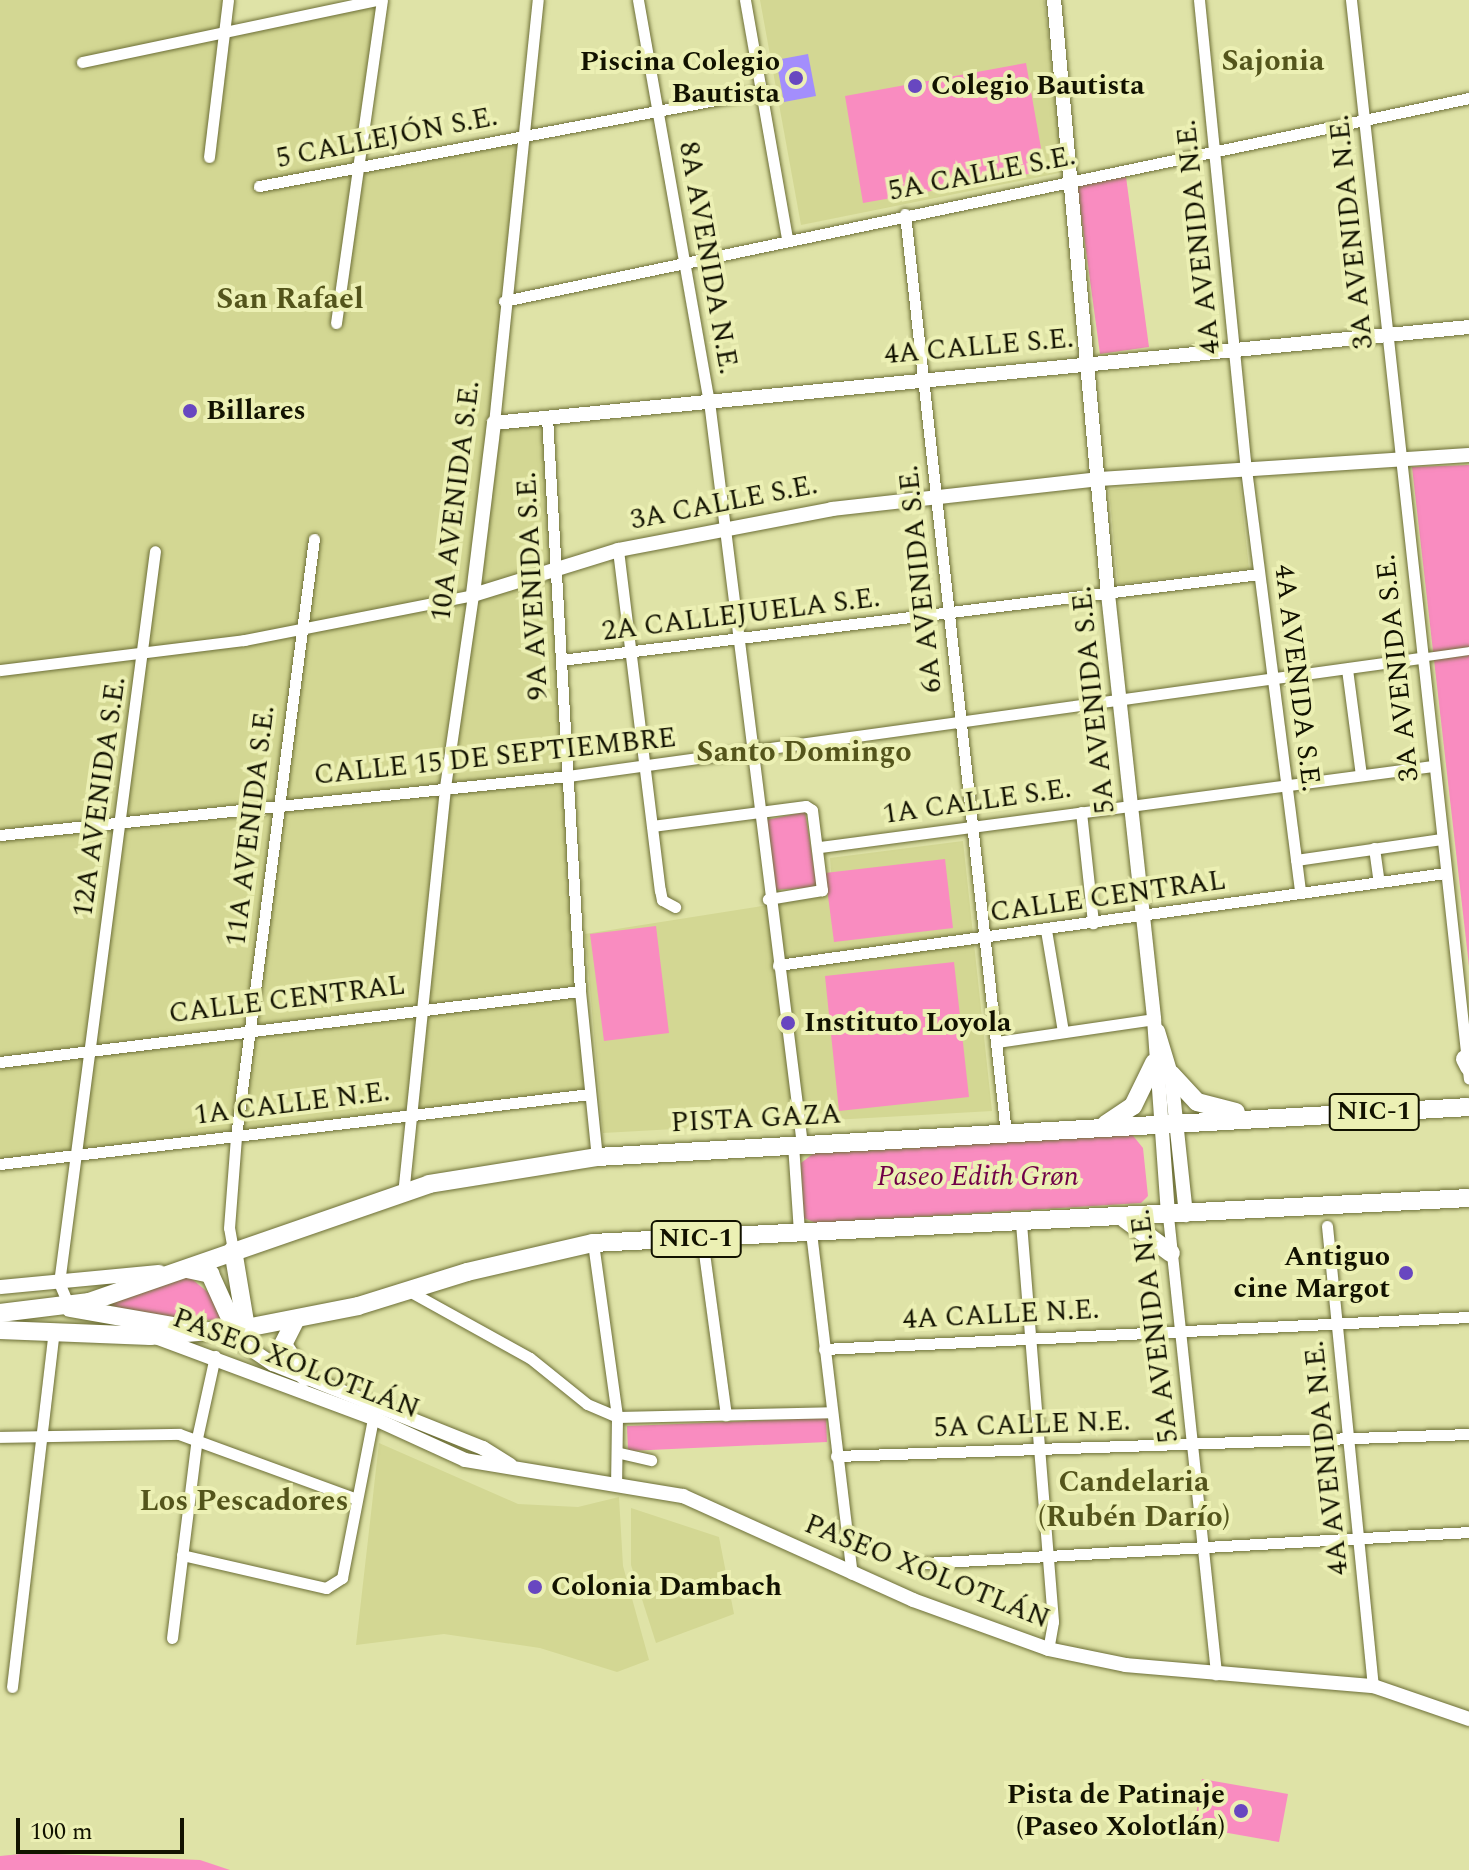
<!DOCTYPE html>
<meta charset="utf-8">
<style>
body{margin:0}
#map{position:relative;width:1469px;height:1870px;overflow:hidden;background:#dfe3a7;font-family:Spectral,serif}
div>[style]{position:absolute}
.built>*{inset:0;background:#d3d793}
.green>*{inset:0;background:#f98cc0}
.water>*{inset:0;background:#a38efc}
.roads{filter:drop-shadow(0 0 2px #6d6f37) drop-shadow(0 0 2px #6d6f37)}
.pedestrian>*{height:8px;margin:-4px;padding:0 4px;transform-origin:4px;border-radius:4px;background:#fff}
.minor>*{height:11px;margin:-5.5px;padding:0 5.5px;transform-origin:5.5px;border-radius:5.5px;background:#fff}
.tertiary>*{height:14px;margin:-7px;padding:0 7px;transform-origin:7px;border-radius:7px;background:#fff}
.trunk>*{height:18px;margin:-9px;padding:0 9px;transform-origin:9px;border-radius:9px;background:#fff}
.dots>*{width:22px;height:22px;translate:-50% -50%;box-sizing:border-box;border:4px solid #ecf0b4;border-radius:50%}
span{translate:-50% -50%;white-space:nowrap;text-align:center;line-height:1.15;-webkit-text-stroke:8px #ecf0b4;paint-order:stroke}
.shield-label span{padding:2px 6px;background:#ecf0b4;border:2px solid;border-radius:6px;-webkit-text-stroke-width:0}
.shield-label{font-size:26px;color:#121200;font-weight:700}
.poi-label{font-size:28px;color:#121200;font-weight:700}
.right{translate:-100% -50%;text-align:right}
.left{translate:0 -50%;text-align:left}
.street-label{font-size:28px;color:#121200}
.park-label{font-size:28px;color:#700047;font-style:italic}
.neighbourhood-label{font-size:30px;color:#54551c;font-weight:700}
.scale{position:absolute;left:16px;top:1818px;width:168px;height:36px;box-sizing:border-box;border:4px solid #121200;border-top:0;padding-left:10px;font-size:24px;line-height:28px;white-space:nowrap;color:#121200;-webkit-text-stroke:6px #ecf0b4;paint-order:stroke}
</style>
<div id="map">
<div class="built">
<i style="clip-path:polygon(0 0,228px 0,225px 29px,377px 0,361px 168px,523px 137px,494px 422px,547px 417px,590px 1094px,0 1164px)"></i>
<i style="clip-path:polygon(760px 0,1044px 0,1064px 172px,801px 225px)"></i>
<i style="clip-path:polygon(1239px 476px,1249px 569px,1118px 584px,1109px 490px)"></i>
<i style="clip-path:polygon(963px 841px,992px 1111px,603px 1133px,585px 934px,833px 895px,830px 858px)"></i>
<i style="clip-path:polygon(379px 1443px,518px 1504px,578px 1507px,619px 1497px,623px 1566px,649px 1660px,617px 1672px,540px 1648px,444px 1634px,356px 1645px)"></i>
<i style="clip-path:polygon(631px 1508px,719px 1537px,734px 1614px,656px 1643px,631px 1565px)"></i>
</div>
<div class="green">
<i style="clip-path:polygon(1026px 63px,1045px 171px,863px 203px,845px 96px)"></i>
<i style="clip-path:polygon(1126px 177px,1149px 347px,1100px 354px,1077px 184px)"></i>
<i style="clip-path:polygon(1469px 465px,1469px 966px,1412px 467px)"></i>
<i style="clip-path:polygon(805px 812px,817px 887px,774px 890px,766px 820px)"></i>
<i style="clip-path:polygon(945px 859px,953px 928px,834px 942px,825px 873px)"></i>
<i style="clip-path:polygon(656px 926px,669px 1033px,604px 1041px,590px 934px)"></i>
<i style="clip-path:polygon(954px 962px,969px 1097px,839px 1111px,825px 976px)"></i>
<i style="clip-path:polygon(1130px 1132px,1143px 1148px,1148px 1196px,1141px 1203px,816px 1223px,804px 1218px,801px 1163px,814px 1153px,920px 1148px,931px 1141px)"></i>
<i style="clip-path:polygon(187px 1275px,216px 1299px,225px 1321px,97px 1311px,96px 1306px)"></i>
<i style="clip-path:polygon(826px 1418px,827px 1442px,628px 1451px,627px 1426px)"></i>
<i style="clip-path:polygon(1202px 1779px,1288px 1794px,1279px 1842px,1194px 1827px)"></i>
<i style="clip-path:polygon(31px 1853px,200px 1860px,230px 1870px,0 1870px,0 1856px)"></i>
</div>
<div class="water">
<i style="clip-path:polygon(808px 54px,816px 96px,784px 102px,776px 60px)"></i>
</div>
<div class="roads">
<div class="pedestrian">
<i style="left:1420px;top:658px;width:49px;rotate:-8.1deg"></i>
</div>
<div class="minor">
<i style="left:638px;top:0;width:407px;rotate:80deg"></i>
<i style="left:709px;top:401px;width:749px;rotate:82.87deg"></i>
<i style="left:745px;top:0;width:242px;rotate:80deg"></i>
<i style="left:1199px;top:0;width:471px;rotate:84.3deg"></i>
<i style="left:1246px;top:469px;width:427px;rotate:82.7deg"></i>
<i style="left:1351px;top:0;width:1085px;rotate:83.76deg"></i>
<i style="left:82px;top:62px;width:301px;rotate:-11.9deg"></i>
<i style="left:209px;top:157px;width:158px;rotate:-83.1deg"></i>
<i style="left:259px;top:186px;width:513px;rotate:-10.67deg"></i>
<i style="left:905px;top:214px;width:925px;rotate:83.73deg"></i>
<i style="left:504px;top:301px;width:986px;rotate:-11.88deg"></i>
<i style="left:336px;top:323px;width:326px;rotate:-81.9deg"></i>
<i style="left:547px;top:417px;width:575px;rotate:86.71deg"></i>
<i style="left:580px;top:991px;width:167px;rotate:84.2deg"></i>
<i style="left:494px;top:423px;width:425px;rotate:-84.1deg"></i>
<i style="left:618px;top:550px;width:343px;rotate:83deg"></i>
<i style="left:660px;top:890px;width:10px;rotate:79deg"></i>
<i style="left:662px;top:900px;width:15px;rotate:28deg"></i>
<i style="left:561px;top:660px;width:703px;rotate:-7.02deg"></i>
<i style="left:1347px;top:669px;width:107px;rotate:82.5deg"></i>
<i style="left:0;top:670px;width:246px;rotate:-7deg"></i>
<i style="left:244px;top:640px;width:233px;rotate:-11.1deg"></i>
<i style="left:473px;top:595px;width:195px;rotate:98.3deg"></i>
<i style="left:445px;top:788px;width:406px;rotate:95.9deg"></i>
<i style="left:1081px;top:812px;width:112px;rotate:83.8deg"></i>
<i style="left:652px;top:826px;width:155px;rotate:-7.4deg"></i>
<i style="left:806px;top:806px;width:7px;rotate:34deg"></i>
<i style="left:812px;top:810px;width:81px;rotate:82.9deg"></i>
<i style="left:822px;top:890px;width:55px;rotate:170.5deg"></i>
<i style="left:0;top:835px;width:571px;rotate:-5.93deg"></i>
<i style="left:568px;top:776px;width:860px;rotate:-7.89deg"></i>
<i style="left:820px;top:847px;width:618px;rotate:-7.53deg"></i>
<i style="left:1374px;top:848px;width:34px;rotate:82deg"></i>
<i style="left:1296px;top:860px;width:147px;rotate:-8.2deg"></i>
<i style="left:1046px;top:930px;width:103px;rotate:80.5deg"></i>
<i style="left:778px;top:965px;width:673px;rotate:-7.85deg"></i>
<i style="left:997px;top:1042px;width:159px;rotate:-8.3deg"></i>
<i style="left:0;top:1062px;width:584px;rotate:-6.98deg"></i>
<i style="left:793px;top:1144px;width:89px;rotate:86.1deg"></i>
<i style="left:0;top:1164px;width:594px;rotate:-6.77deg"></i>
<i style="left:1168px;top:1216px;width:461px;rotate:84deg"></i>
<i style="left:1021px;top:1223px;width:400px;rotate:85.4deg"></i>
<i style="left:1053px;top:1622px;width:27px;rotate:100deg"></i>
<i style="left:1327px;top:1226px;width:462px;rotate:84.3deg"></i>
<i style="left:811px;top:1232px;width:344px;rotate:83.2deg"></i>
<i style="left:702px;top:1238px;width:179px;rotate:82.3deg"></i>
<i style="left:593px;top:1243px;width:176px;rotate:82.1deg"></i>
<i style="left:617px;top:1417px;width:68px;rotate:90.8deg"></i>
<i style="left:233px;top:1250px;width:22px;rotate:-100deg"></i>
<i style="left:229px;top:1228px;width:92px;rotate:-85.6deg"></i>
<i style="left:236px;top:1136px;width:602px;rotate:-82.56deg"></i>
<i style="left:409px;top:1291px;width:138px;rotate:29deg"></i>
<i style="left:530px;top:1358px;width:73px;rotate:38.9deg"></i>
<i style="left:587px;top:1404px;width:33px;rotate:23deg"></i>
<i style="left:617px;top:1417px;width:214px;rotate:-1.3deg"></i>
<i style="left:69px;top:1306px;width:25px;rotate:-113deg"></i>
<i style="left:59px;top:1283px;width:738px;rotate:-82.53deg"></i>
<i style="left:824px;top:1349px;width:646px;rotate:-2.84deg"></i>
<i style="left:0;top:1437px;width:179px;rotate:-1deg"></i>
<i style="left:179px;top:1434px;width:189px;rotate:20.1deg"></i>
<i style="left:620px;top:1453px;width:32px;rotate:13deg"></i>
<i style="left:836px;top:1456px;width:633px;rotate:-1.99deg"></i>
<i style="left:182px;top:1555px;width:148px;rotate:12.9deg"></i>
<i style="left:326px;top:1588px;width:19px;rotate:-32deg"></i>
<i style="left:342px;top:1578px;width:163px;rotate:-79deg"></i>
<i style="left:925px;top:1563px;width:545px;rotate:-3.26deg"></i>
<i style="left:172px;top:1638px;width:202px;rotate:-82.9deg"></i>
<i style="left:197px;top:1438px;width:84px;rotate:-77.6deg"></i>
<i style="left:12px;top:1687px;width:357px;rotate:-83.3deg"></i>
</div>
<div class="tertiary">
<i style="left:1054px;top:0;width:596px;rotate:84.81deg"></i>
<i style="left:1108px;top:594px;width:427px;rotate:83.8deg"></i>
<i style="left:1154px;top:1019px;width:197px;rotate:85.9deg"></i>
<i style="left:1469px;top:327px;width:980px;rotate:174.38deg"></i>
<i style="left:494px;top:423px;width:173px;rotate:97deg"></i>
<i style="left:473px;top:595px;width:152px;rotate:-17.2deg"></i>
<i style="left:618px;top:550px;width:218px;rotate:-10.8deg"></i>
<i style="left:832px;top:509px;width:269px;rotate:-6.4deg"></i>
<i style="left:1099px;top:479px;width:371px;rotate:-3.7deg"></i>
<i style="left:1158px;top:1031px;width:45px;rotate:73.2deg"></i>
<i style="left:1171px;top:1074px;width:142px;rotate:83.9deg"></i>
<i style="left:0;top:1287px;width:160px;rotate:-5.4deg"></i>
<i style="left:235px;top:1329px;width:17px;rotate:62deg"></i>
<i style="left:243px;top:1344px;width:36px;rotate:34deg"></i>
<i style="left:273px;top:1364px;width:226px;rotate:21.8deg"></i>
<i style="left:483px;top:1448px;width:32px;rotate:32deg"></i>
<i style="left:158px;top:1338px;width:229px;rotate:20.4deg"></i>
<i style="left:373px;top:1418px;width:101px;rotate:24.5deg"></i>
<i style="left:465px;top:1460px;width:221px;rotate:9.4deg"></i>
<i style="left:683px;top:1496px;width:252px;rotate:24.3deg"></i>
<i style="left:913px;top:1600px;width:144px;rotate:19.9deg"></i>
<i style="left:1048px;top:1649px;width:80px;rotate:11.6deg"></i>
<i style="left:1126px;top:1665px;width:248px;rotate:4.9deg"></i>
<i style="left:1373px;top:1686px;width:102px;rotate:19deg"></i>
</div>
<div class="trunk">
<i style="left:1465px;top:1059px;width:9px;rotate:63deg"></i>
<i style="left:1171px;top:1074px;width:38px;rotate:47deg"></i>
<i style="left:1197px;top:1102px;width:40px;rotate:14.4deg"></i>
<i style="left:1106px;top:1124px;width:32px;rotate:-34deg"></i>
<i style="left:1133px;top:1106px;width:48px;rotate:-64deg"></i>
<i style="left:1125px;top:1219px;width:57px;rotate:36.5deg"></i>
<i style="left:233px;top:1250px;width:79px;rotate:80.5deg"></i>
<i style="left:187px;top:1269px;width:24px;rotate:12deg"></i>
<i style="left:210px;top:1274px;width:60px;rotate:65.6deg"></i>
<i style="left:70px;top:1308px;width:111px;rotate:9.9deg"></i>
<i style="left:0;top:1313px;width:90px;rotate:-7deg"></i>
<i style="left:89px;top:1302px;width:360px;rotate:-19.1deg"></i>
<i style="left:429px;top:1184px;width:170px;rotate:-9.1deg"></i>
<i style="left:597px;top:1157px;width:873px;rotate:-3.28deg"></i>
<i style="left:296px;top:1319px;width:29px;rotate:117deg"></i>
<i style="left:283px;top:1345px;width:39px;rotate:55deg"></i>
<i style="left:0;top:1330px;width:150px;rotate:2.3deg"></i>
<i style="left:150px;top:1336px;width:96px;rotate:-4.8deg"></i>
<i style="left:246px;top:1328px;width:114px;rotate:-11.1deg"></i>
<i style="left:358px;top:1306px;width:114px;rotate:-17.3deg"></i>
<i style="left:467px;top:1272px;width:129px;rotate:-13deg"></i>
<i style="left:593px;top:1243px;width:877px;rotate:-2.94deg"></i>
</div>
</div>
<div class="dots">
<i style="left:796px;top:78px;background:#6847c0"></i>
<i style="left:915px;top:86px;background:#6847c0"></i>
<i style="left:190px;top:411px;background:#6847c0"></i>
<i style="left:788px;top:1023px;background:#6847c0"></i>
<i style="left:1406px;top:1273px;background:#6847c0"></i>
<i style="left:535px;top:1587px;background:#6847c0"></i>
<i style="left:1241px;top:1811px;background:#6847c0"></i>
</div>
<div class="shield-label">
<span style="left:1374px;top:1112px">NIC-1</span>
<span style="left:696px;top:1239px">NIC-1</span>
</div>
<div class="poi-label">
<span class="right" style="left:780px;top:78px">Piscina Colegio<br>Bautista</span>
<span class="left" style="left:931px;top:86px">Colegio Bautista</span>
<span class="left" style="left:206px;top:411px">Billares</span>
<span class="left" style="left:804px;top:1023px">Instituto Loyola</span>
<span class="right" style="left:1390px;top:1273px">Antiguo<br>cine Margot</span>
<span class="left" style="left:551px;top:1587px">Colonia Dambach</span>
<span class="right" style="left:1225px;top:1811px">Pista de Patinaje<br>(Paseo Xolotlán)</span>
</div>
<div class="street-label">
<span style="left:387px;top:138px;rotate:-11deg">5 CALLEJÓN S.E.</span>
<span style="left:982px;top:174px;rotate:-11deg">5A CALLE S.E.</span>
<span style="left:1352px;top:232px;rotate:-96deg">3A AVENIDA N.E.</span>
<span style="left:1199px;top:237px;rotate:-96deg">4A AVENIDA N.E.</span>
<span style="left:708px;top:258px;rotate:80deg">8A AVENIDA N.E.</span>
<span style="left:979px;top:347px;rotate:-5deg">4A CALLE S.E.</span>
<span style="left:456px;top:501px;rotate:-83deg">10A AVENIDA S.E.</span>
<span style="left:724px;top:503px;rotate:-11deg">3A CALLE S.E.</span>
<span style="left:921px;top:579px;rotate:-96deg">6A AVENIDA S.E.</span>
<span style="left:533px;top:586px;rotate:-93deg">9A AVENIDA S.E.</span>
<span style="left:741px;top:615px;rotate:-7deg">2A CALLEJUELA S.E.</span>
<span style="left:1398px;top:668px;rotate:-96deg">3A AVENIDA S.E.</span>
<span style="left:1297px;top:678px;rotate:83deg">4A AVENIDA S.E.</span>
<span style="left:1094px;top:700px;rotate:-96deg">5A AVENIDA S.E.</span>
<span style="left:495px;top:757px;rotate:-6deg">CALLE 15 DE SEPTIEMBRE</span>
<span style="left:100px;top:797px;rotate:-82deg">12A AVENIDA S.E.</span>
<span style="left:977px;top:802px;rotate:-8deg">1A CALLE S.E.</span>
<span style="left:251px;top:826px;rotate:-83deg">11A AVENIDA S.E.</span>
<span style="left:1108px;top:897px;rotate:-8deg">CALLE CENTRAL</span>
<span style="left:287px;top:1000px;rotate:-7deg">CALLE CENTRAL</span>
<span style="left:292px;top:1104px;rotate:-7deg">1A CALLE N.E.</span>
<span style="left:756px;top:1119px;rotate:-3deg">PISTA GAZA</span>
<span style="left:1001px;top:1315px;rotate:-3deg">4A CALLE N.E.</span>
<span style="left:1155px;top:1326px;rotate:-97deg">5A AVENIDA N.E.</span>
<span style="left:296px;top:1364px;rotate:21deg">PASEO XOLOTLÁN</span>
<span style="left:1032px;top:1425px;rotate:-2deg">5A CALLE N.E.</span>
<span style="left:1327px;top:1458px;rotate:-96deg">4A AVENIDA N.E.</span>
<span style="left:927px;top:1572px;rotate:22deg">PASEO XOLOTLÁN</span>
</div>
<div class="park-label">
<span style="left:978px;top:1177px">Paseo Edith Grøn</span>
</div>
<div class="neighbourhood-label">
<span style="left:1273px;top:61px">Sajonia</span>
<span style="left:290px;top:299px">San Rafael</span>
<span style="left:804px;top:752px">Santo Domingo</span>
<span style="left:1134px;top:1499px">Candelaria<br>(Rubén Darío)</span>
<span style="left:244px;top:1501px">Los Pescadores</span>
</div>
<div class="scale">100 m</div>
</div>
